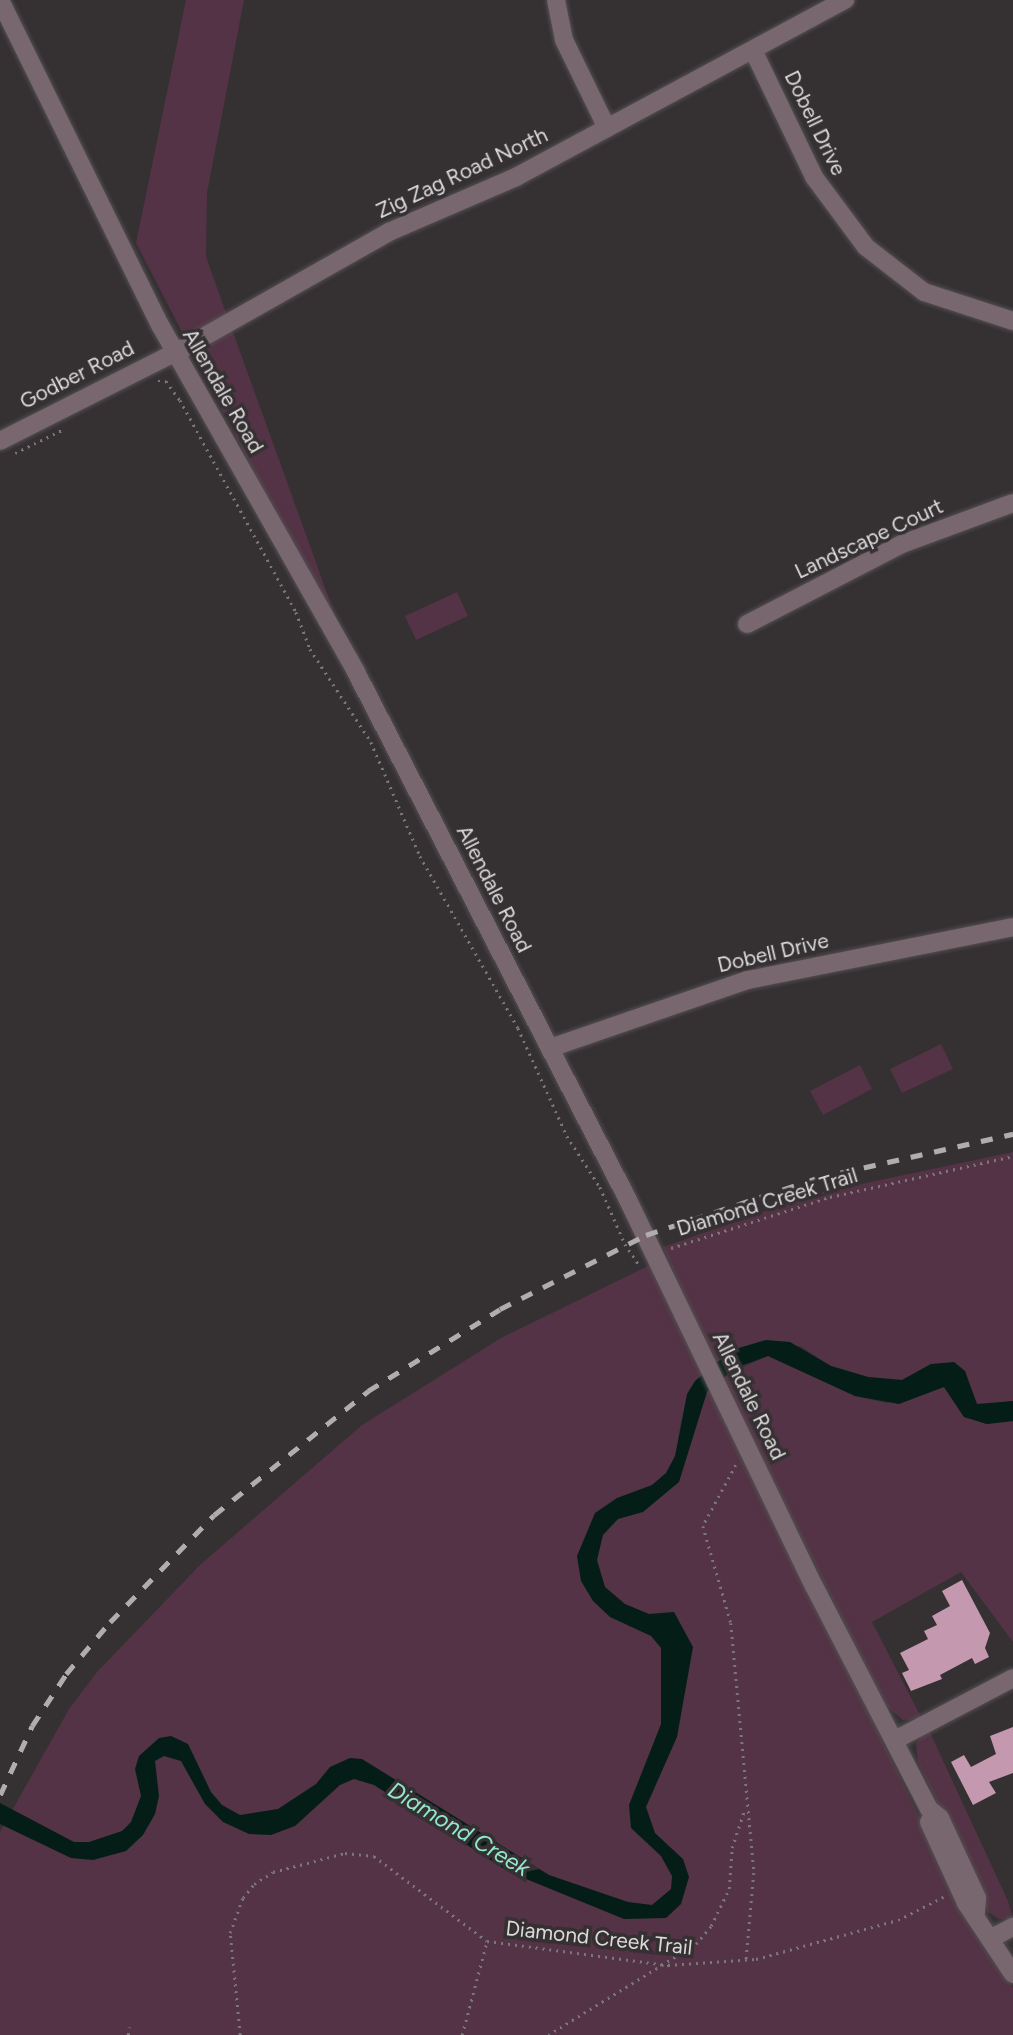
<!DOCTYPE html>
<style>
body{margin:0}
#map{position:relative;width:1013px;height:2035px;overflow:hidden;background:#353032;font-family:Figtree,sans-serif}
div>[style]{position:absolute}
.green>*{inset:0;background:#533345}
.water>*{inset:0;background:#041e17}
.building>*{inset:0;background:#c498af}
.path>*{height:2.5px;margin-top:-1.25px;transform-origin:0;background:repeating-linear-gradient(90deg,#7b7779 0 2px,transparent 0 7px)}
.roads{filter:drop-shadow(0 0 2px #534f51) drop-shadow(0 0 2px #534f51)}
.minor>*{height:18px;margin:-9px;padding:0 9px;transform-origin:9px;border-radius:9px;background:#796770}
.rail>*{height:4.5px;margin-top:-2.25px;transform-origin:0;background:repeating-linear-gradient(90deg,#b1adaf 0 12px,transparent 0 24px)}
span{translate:-50% -50%;white-space:nowrap;text-align:center;line-height:1.15;-webkit-text-stroke:7px #353032;paint-order:stroke}
.street-label{font-size:21px;color:#dddadc}
.water-label{font-size:23px;color:#93e7cd;font-style:italic}
</style>
<div id="map">
<div class="green">
<i style="clip-path:polygon(186px 0,244px 0,207px 193px,206px 257px,350px 657px,136px 243px)"></i>
<i style="clip-path:polygon(457px 592px,468px 616px,416px 640px,405px 616px)"></i>
<i style="clip-path:polygon(941px 1044px,953px 1069px,902px 1093px,890px 1069px)"></i>
<i style="clip-path:polygon(860px 1065px,872px 1089px,823px 1115px,810px 1091px)"></i>
<i style="clip-path:polygon(1013px 1152px,1013px 1401px,981px 1407px,973px 1399px,968px 1381px,931px 1364px,902px 1380px,868px 1377px,831px 1366px,800px 1346px,714px 1363px,663px 1247px,814px 1194px)"></i>
<i style="clip-path:polygon(652px 1264px,954px 1889px,1013px 1988px,1013px 2035px,0 2035px,0 1832px,69px 1709px,97px 1672px,200px 1565px,362px 1425px,501px 1338px)"></i>
<i style="clip-path:polygon(768px 1356px,855px 1396px,887px 1403px,944px 1387px,964px 1417px,987px 1424px,1013px 1421px,1013px 1642px,961px 1572px,872px 1622px,922px 1719px,903px 1720px,885px 1705px,721px 1377px)"></i>
<i style="clip-path:polygon(928px 1728px,1008px 1901px,1013px 1918px,999px 1919px,988px 1912px,918px 1762px,916px 1744px)"></i>
</div>
<div class="water">
<i style="clip-path:polygon(766px 1340px,790px 1342px,831px 1366px,868px 1377px,902px 1380px,931px 1364px,954px 1362px,965px 1371px,977px 1404px,1013px 1401px,1013px 1421px,987px 1424px,964px 1417px,944px 1387px,899px 1404px,855px 1396px,768px 1356px,735px 1368px,707px 1392px,679px 1482px,643px 1512px,618px 1519px,603px 1535px,597px 1560px,605px 1587px,625px 1604px,649px 1614px,674px 1612px,693px 1647px,677px 1737px,646px 1807px,655px 1833px,683px 1859px,689px 1877px,681px 1904px,666px 1918px,624px 1919px,509px 1872px,374px 1785px,354px 1779px,340px 1785px,295px 1826px,271px 1835px,249px 1834px,223px 1822px,205px 1804px,181px 1761px,164px 1756px,155px 1761px,159px 1796px,155px 1814px,143px 1835px,126px 1851px,93px 1860px,71px 1858px,0 1824px,0 1803px,74px 1842px,89px 1842px,122px 1831px,131px 1822px,141px 1796px,135px 1769px,139px 1756px,159px 1738px,171px 1736px,188px 1744px,211px 1792px,222px 1805px,240px 1815px,278px 1809px,316px 1784px,330px 1767px,350px 1758px,362px 1759px,549px 1875px,628px 1902px,652px 1905px,671px 1889px,672px 1876px,661px 1856px,631px 1828px,629px 1805px,661px 1724px,661px 1648px,651px 1636px,610px 1617px,593px 1601px,581px 1581px,577px 1556px,595px 1513px,617px 1498px,652px 1485px,666px 1473px,675px 1456px,687px 1394px,695px 1381px,732px 1350px)"></i>
</div>
<div class="building">
<i style="clip-path:polygon(962px 1580px,990px 1633px,985px 1648px,989px 1657px,975px 1664px,972px 1658px,940px 1675px,942px 1679px,911px 1691px,902px 1673px,909px 1670px,900px 1653px,928px 1639px,924px 1631px,937px 1625px,932px 1616px,950px 1606px,942px 1591px)"></i>
<i style="clip-path:polygon(1013px 1727px,1013px 1773px,989px 1782px,996px 1793px,973px 1805px,951px 1762px,964px 1755px,971px 1767px,996px 1754px,990px 1736px)"></i>
</div>
<div class="path">
<i style="left:158px;top:381px;width:8px"></i>
<i style="left:166px;top:381px;width:24px;rotate:54deg"></i>
<i style="left:180px;top:400px;width:242px;rotate:61.3deg"></i>
<i style="left:296px;top:612px;width:40px;rotate:69deg"></i>
<i style="left:310px;top:649px;width:111px;rotate:56.7deg"></i>
<i style="left:371px;top:742px;width:124px;rotate:66.7deg"></i>
<i style="left:420px;top:856px;width:198px;rotate:60.3deg"></i>
<i style="left:518px;top:1028px;width:119px;rotate:65.6deg"></i>
<i style="left:567px;top:1136px;width:61px;rotate:57.1deg"></i>
<i style="left:600px;top:1187px;width:62px;rotate:66.3deg"></i>
<i style="left:625px;top:1244px;width:27px;rotate:56deg"></i>
<i style="left:15px;top:453px;width:52px;rotate:-26.1deg"></i>
<i style="left:671px;top:1248px;width:167px;rotate:-17.8deg"></i>
<i style="left:830px;top:1197px;width:188px;rotate:-12.6deg"></i>
<i style="left:736px;top:1465px;width:69px;rotate:118.4deg"></i>
<i style="left:703px;top:1526px;width:101px;rotate:73.9deg"></i>
<i style="left:731px;top:1623px;width:251px;rotate:84.7deg"></i>
<i style="left:754px;top:1873px;width:89px;rotate:95.1deg"></i>
<i style="left:128px;top:2035px;width:8px;rotate:-83deg"></i>
<i style="left:240px;top:2035px;width:102px;rotate:-95.6deg"></i>
<i style="left:230px;top:1933px;width:37px;rotate:-70deg"></i>
<i style="left:243px;top:1898px;width:18px;rotate:-52deg"></i>
<i style="left:254px;top:1884px;width:22px;rotate:-32deg"></i>
<i style="left:273px;top:1872px;width:74px;rotate:-14.8deg"></i>
<i style="left:345px;top:1853px;width:29px;rotate:6deg"></i>
<i style="left:374px;top:1856px;width:141px;rotate:37deg"></i>
<i style="left:487px;top:1941px;width:183px;rotate:7.6deg"></i>
<i style="left:668px;top:1965px;width:88px;rotate:-3.9deg"></i>
<i style="left:756px;top:1959px;width:147px;rotate:-15.4deg"></i>
<i style="left:898px;top:1920px;width:51px;rotate:-27.1deg"></i>
<i style="left:462px;top:2035px;width:97px;rotate:-75.1deg"></i>
<i style="left:548px;top:2035px;width:174px;rotate:-31.6deg"></i>
<i style="left:696px;top:1944px;width:23px;rotate:-50deg"></i>
<i style="left:711px;top:1926px;width:41px;rotate:-64.1deg"></i>
<i style="left:729px;top:1889px;width:41px;rotate:-85.8deg"></i>
<i style="left:732px;top:1848px;width:39px;rotate:-72deg"></i>
</div>
<div class="roads">
<div class="minor">
<i style="left:0;top:0;width:362px;rotate:63.8deg"></i>
<i style="left:160px;top:325px;width:399px;rotate:60.5deg"></i>
<i style="left:356px;top:672px;width:594px;rotate:62.74deg"></i>
<i style="left:628px;top:1200px;width:428px;rotate:64.3deg"></i>
<i style="left:814px;top:1586px;width:251px;rotate:62.7deg"></i>
<i style="left:929px;top:1809px;width:14px;rotate:39deg"></i>
<i style="left:940px;top:1818px;width:88px;rotate:65.2deg"></i>
<i style="left:977px;top:1898px;width:15px;rotate:94deg"></i>
<i style="left:556px;top:0;width:41px;rotate:78.7deg"></i>
<i style="left:564px;top:40px;width:98px;rotate:64deg"></i>
<i style="left:753px;top:50px;width:141px;rotate:64.3deg"></i>
<i style="left:814px;top:177px;width:87px;rotate:53.4deg"></i>
<i style="left:866px;top:247px;width:73px;rotate:37.8deg"></i>
<i style="left:924px;top:292px;width:94px;rotate:18deg"></i>
<i style="left:0;top:441px;width:206px;rotate:-26.8deg"></i>
<i style="left:184px;top:348px;width:236px;rotate:-29.5deg"></i>
<i style="left:389px;top:232px;width:138px;rotate:-23.4deg"></i>
<i style="left:516px;top:177px;width:374px;rotate:-28.3deg"></i>
<i style="left:747px;top:624px;width:174px;rotate:-27.3deg"></i>
<i style="left:902px;top:544px;width:118px;rotate:-20.3deg"></i>
<i style="left:550px;top:1048px;width:209px;rotate:-19deg"></i>
<i style="left:748px;top:980px;width:270px;rotate:-11.3deg"></i>
<i style="left:895px;top:1740px;width:133px;rotate:-27.7deg"></i>
<i style="left:929px;top:1822px;width:89px;rotate:65.4deg"></i>
<i style="left:966px;top:1903px;width:85px;rotate:56.5deg"></i>
<i style="left:990px;top:1939px;width:26px;rotate:-28deg"></i>
</div>
</div>
<div class="rail">
<i style="left:0;top:1795px;width:76px;rotate:-65.1deg"></i>
<i style="left:32px;top:1726px;width:62px;rotate:-56.8deg"></i>
<i style="left:66px;top:1674px;width:68px;rotate:-49.8deg"></i>
<i style="left:110px;top:1622px;width:149px;rotate:-45.8deg"></i>
<i style="left:214px;top:1515px;width:198px;rotate:-38.8deg"></i>
<i style="left:368px;top:1391px;width:155px;rotate:-31.8deg"></i>
<i style="left:500px;top:1309px;width:164px;rotate:-26.9deg"></i>
<i style="left:646px;top:1235px;width:180px;rotate:-18.4deg"></i>
<i style="left:817px;top:1178px;width:201px;rotate:-12.7deg"></i>
</div>
<div class="street-label">
<span style="left:815px;top:123px;rotate:64deg">Dobell Drive</span>
<span style="left:462px;top:173px;rotate:-25deg">Zig Zag Road North</span>
<span style="left:77px;top:375px;rotate:-27deg">Godber Road</span>
<span style="left:223px;top:391px;rotate:60deg">Allendale Road</span>
<span style="left:869px;top:539px;rotate:-25deg">Landscape Court</span>
<span style="left:494px;top:889px;rotate:63deg">Allendale Road</span>
<span style="left:773px;top:953px;rotate:-13deg">Dobell Drive</span>
<span style="left:767px;top:1202px;rotate:-17deg">Diamond Creek Trail</span>
<span style="left:749px;top:1396px;rotate:64deg">Allendale Road</span>
<span style="left:599px;top:1938px;rotate:6deg">Diamond Creek Trail</span>
</div>
<div class="water-label">
<span style="left:459px;top:1829px;rotate:31deg">Diamond Creek</span>
</div>
</div>
